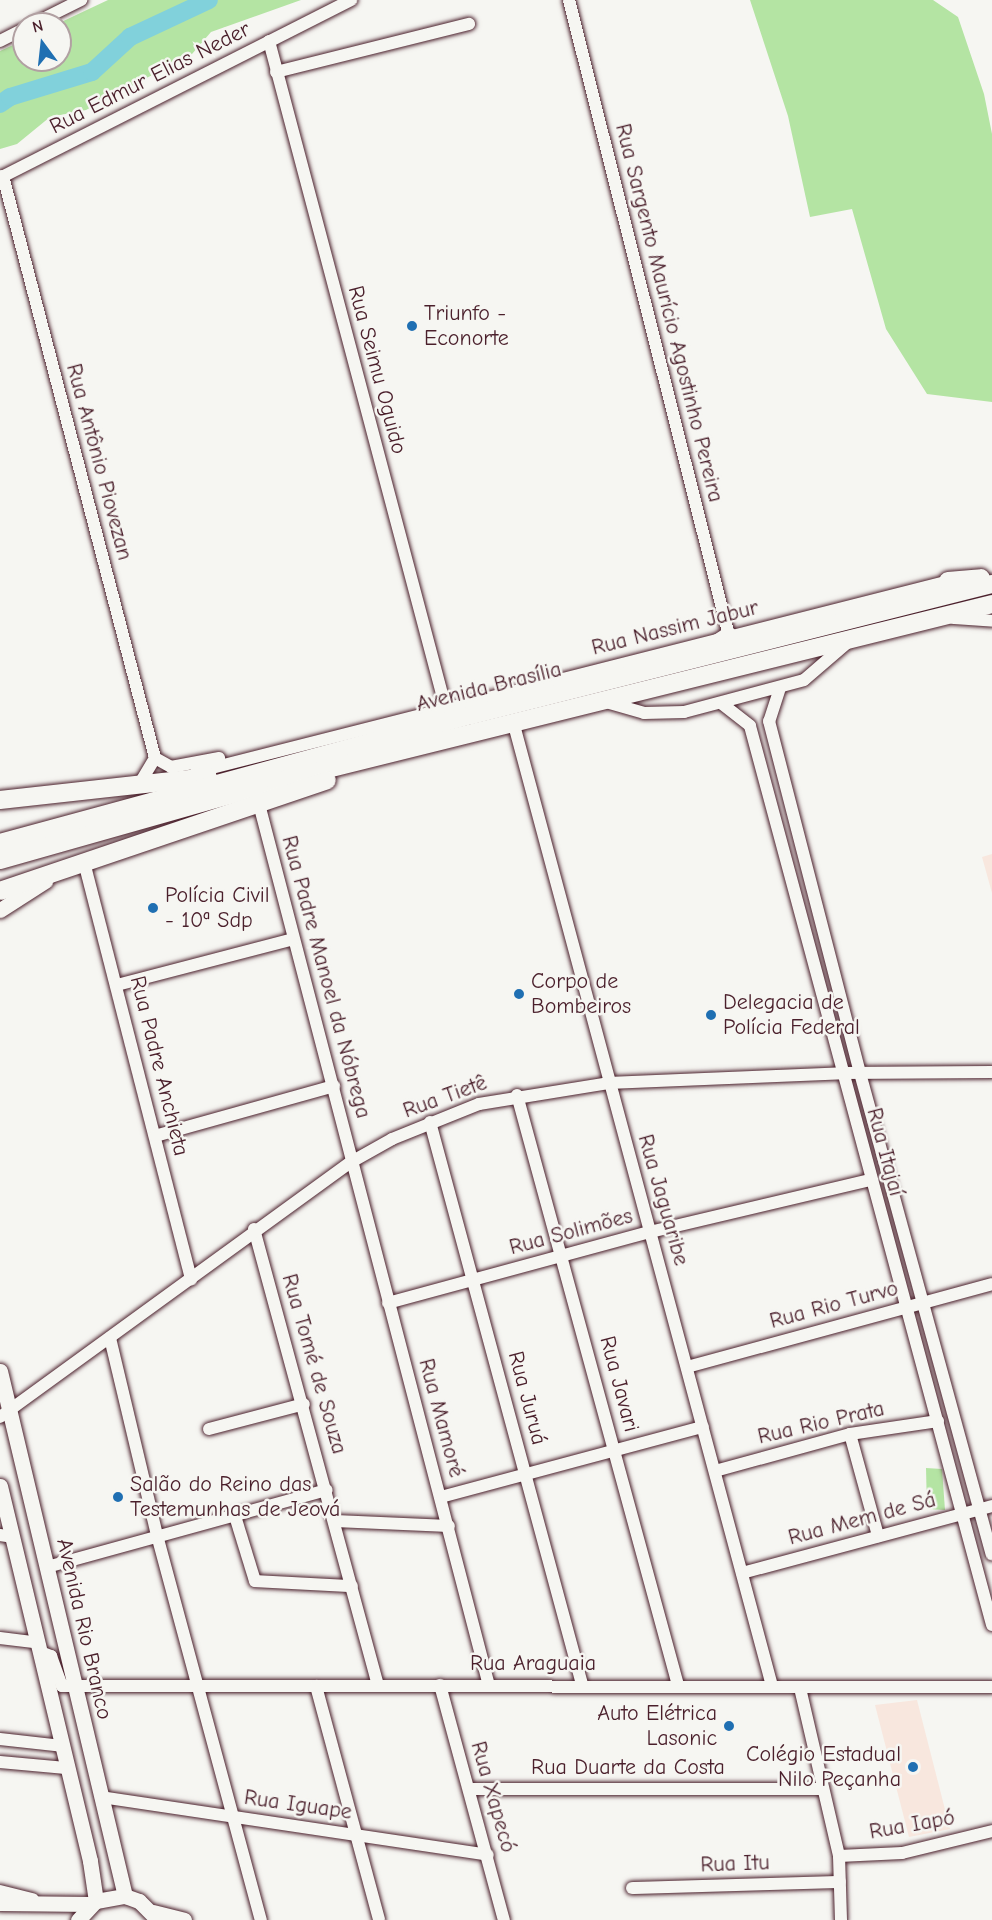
<!DOCTYPE html>
<meta charset="utf-8">
<style>
body{margin:0}
#map{position:relative;width:992px;height:1920px;overflow:hidden;background:#f6f6f2;font-family:"Comic Neue",sans-serif}
div>[style]{position:absolute}
.built>*{inset:0;background:#f8e7de}
.green>*{inset:0;background:#b4e4a3}
.river>*{height:18px;margin:-9px;padding:0 9px;transform-origin:9px;border-radius:9px;background:#81d1db}
.roads{filter:drop-shadow(0 0 2px #4a1f2b) drop-shadow(0 0 2px #4a1f2b)}
.minor>*{height:12px;margin:-6px;padding:0 6px;transform-origin:6px;border-radius:6px;background:#f6f6f2}
.major>*{height:15px;margin:-7.5px;padding:0 7.5px;transform-origin:7.5px;border-radius:7.5px;background:#f6f6f2}
.highway>*{height:18px;margin:-9px;padding:0 9px;transform-origin:9px;border-radius:9px;background:#f6f6f2}
.dots>*{width:16px;height:16px;translate:-50% -50%;box-sizing:border-box;border:3px solid #f6f6f2;border-radius:50%}
span{translate:-50% -50%;white-space:nowrap;text-align:center;line-height:1.15;-webkit-text-stroke:5px #f6f6f2;paint-order:stroke}
.street-label{font-size:22px;color:#4a1f2b}
.poi-label{font-size:22px;color:#4a1f2b}
.left{translate:0 -50%;text-align:left}
.right{translate:-100% -50%;text-align:right}
.north{position:absolute;left:12px;top:12px;width:60px;height:60px;box-sizing:border-box;background:#f6f6f2;border:2px solid #b1a0a2;border-radius:50%;rotate:345deg;font-size:16px;font-weight:700;line-height:24px;text-align:center;color:#4a1f2b}
.north::after{content:'';display:block;margin:auto;width:21px;height:27px;background:#1f6fb2;clip-path:polygon(50% 0,100% 100%,50% 72%,0 100%)}
</style>
<div id="map">
<div class="built">
<i style="clip-path:polygon(992px 854px,992px 893px,982px 857px)"></i>
<i style="clip-path:polygon(917px 1700px,950px 1829px,909px 1837px,875px 1705px)"></i>
</div>
<div class="green">
<i style="clip-path:polygon(108px 0,301px 0,211px 32px,192px 54px,86px 110px,50px 117px,17px 144px,0 149px,0 51px,24px 40px,24px 60px,60px 60px,57px 24px)"></i>
<i style="clip-path:polygon(750px 0,933px 0,958px 17px,984px 94px,992px 134px,992px 402px,927px 394px,886px 329px,852px 209px,810px 217px,788px 116px)"></i>
<i style="clip-path:polygon(926px 1468px,942px 1469px,945px 1510px,927px 1509px)"></i>
</div>
<div class="river">
<i style="left:0;top:104px;width:12px;rotate:-35deg"></i>
<i style="left:10px;top:97px;width:86px;rotate:-17deg"></i>
<i style="left:92px;top:72px;width:52px;rotate:-42.6deg"></i>
<i style="left:130px;top:37px;width:87px;rotate:-25.1deg"></i>
</div>
<div class="roads">
<div class="minor">
<i style="left:569px;top:0;width:656px;rotate:75.88deg"></i>
<i style="left:33px;top:24px;width:54px;rotate:-26.6deg"></i>
<i style="left:0;top:41px;width:27px;rotate:-27deg"></i>
<i style="left:269px;top:41px;width:691px;rotate:75.16deg"></i>
<i style="left:276px;top:72px;width:199px;rotate:-14deg"></i>
<i style="left:3px;top:176px;width:602px;rotate:75.36deg"></i>
<i style="left:0;top:178px;width:394px;rotate:-26.9deg"></i>
<i style="left:953px;top:618px;width:39px;rotate:4deg"></i>
<i style="left:780px;top:688px;width:35px;rotate:108deg"></i>
<i style="left:769px;top:721px;width:364px;rotate:75.5deg"></i>
<i style="left:860px;top:1073px;width:499px;rotate:74.7deg"></i>
<i style="left:606px;top:702px;width:40px;rotate:16deg"></i>
<i style="left:644px;top:713px;width:40px;rotate:-1.4deg"></i>
<i style="left:684px;top:712px;width:124px;rotate:-14.9deg"></i>
<i style="left:804px;top:680px;width:58px;rotate:-40.8deg"></i>
<i style="left:721px;top:703px;width:37px;rotate:38deg"></i>
<i style="left:750px;top:726px;width:931px;rotate:74.93deg"></i>
<i style="left:514px;top:725px;width:995px;rotate:74.97deg"></i>
<i style="left:155px;top:758px;width:18px;rotate:29deg"></i>
<i style="left:171px;top:767px;width:49px;rotate:-10.6deg"></i>
<i style="left:196px;top:772px;width:781px;rotate:-14.23deg"></i>
<i style="left:140px;top:783px;width:29px;rotate:-59deg"></i>
<i style="left:259px;top:804px;width:911px;rotate:75.38deg"></i>
<i style="left:84px;top:862px;width:431px;rotate:75.6deg"></i>
<i style="left:117px;top:985px;width:182px;rotate:-14.6deg"></i>
<i style="left:517px;top:1095px;width:612px;rotate:74.74deg"></i>
<i style="left:430px;top:1122px;width:582px;rotate:74.87deg"></i>
<i style="left:155px;top:1136px;width:186px;rotate:-15.6deg"></i>
<i style="left:254px;top:1229px;width:472px;rotate:74.8deg"></i>
<i style="left:388px;top:1303px;width:271px;rotate:-15.2deg"></i>
<i style="left:650px;top:1232px;width:226px;rotate:-13.3deg"></i>
<i style="left:110px;top:1338px;width:207px;rotate:76.6deg"></i>
<i style="left:158px;top:1539px;width:395px;rotate:74.9deg"></i>
<i style="left:687px;top:1367px;width:316px;rotate:-15.2deg"></i>
<i style="left:0;top:1417px;width:436px;rotate:-36deg"></i>
<i style="left:353px;top:1161px;width:45px;rotate:-29.4deg"></i>
<i style="left:392px;top:1139px;width:94px;rotate:-21.9deg"></i>
<i style="left:479px;top:1104px;width:131px;rotate:-9.2deg"></i>
<i style="left:608px;top:1083px;width:235px;rotate:-2.4deg"></i>
<i style="left:843px;top:1073px;width:149px;rotate:-0.4deg"></i>
<i style="left:209px;top:1429px;width:98px;rotate:-14.7deg"></i>
<i style="left:850px;top:1434px;width:106px;rotate:74.6deg"></i>
<i style="left:715px;top:1471px;width:140px;rotate:-15.3deg"></i>
<i style="left:850px;top:1434px;width:89px;rotate:-8.4deg"></i>
<i style="left:441px;top:1497px;width:271px;rotate:-15deg"></i>
<i style="left:235px;top:1516px;width:68px;rotate:72.9deg"></i>
<i style="left:255px;top:1581px;width:97px;rotate:3deg"></i>
<i style="left:335px;top:1521px;width:114px;rotate:2.5deg"></i>
<i style="left:0;top:1535px;width:12px;rotate:9deg"></i>
<i style="left:47px;top:1567px;width:290px;rotate:-15.4deg"></i>
<i style="left:742px;top:1573px;width:259px;rotate:-15deg"></i>
<i style="left:0;top:1638px;width:38px;rotate:7deg"></i>
<i style="left:40px;top:1652px;width:12px;rotate:20deg"></i>
<i style="left:51px;top:1656px;width:32px;rotate:70deg"></i>
<i style="left:62px;top:1686px;width:930px;rotate:0.06deg"></i>
<i style="left:440px;top:1685px;width:244px;rotate:74.8deg"></i>
<i style="left:316px;top:1686px;width:242px;rotate:74.9deg"></i>
<i style="left:800px;top:1688px;width:172px;rotate:76.9deg"></i>
<i style="left:839px;top:1856px;width:64px;rotate:88.2deg"></i>
<i style="left:0;top:1739px;width:62px;rotate:6.4deg"></i>
<i style="left:0;top:1762px;width:66px;rotate:5.2deg"></i>
<i style="left:469px;top:1789px;width:354px"></i>
<i style="left:101px;top:1797px;width:391px;rotate:8.5deg"></i>
<i style="left:839px;top:1856px;width:63px;rotate:-2.7deg"></i>
<i style="left:902px;top:1853px;width:93px;rotate:-13.7deg"></i>
<i style="left:632px;top:1888px;width:208px;rotate:-1.7deg"></i>
<i style="left:0;top:1891px;width:34px;rotate:14deg"></i>
</div>
<div class="major">
<i style="left:0;top:910px;width:54px;rotate:-32.8deg"></i>
<i style="left:0;top:1371px;width:540px;rotate:76.61deg"></i>
<i style="left:0;top:1486px;width:386px;rotate:76.5deg"></i>
<i style="left:90px;top:1861px;width:40px;rotate:81.5deg"></i>
<i style="left:0;top:1903px;width:92px;rotate:0.6deg"></i>
<i style="left:153px;top:1912px;width:32px;rotate:14deg"></i>
<i style="left:78px;top:1920px;width:26px;rotate:-47deg"></i>
<i style="left:96px;top:1901px;width:29px;rotate:-10deg"></i>
<i style="left:125px;top:1896px;width:15px;rotate:20deg"></i>
<i style="left:139px;top:1901px;width:27px;rotate:45deg"></i>
</div>
<div class="highway">
<i style="left:948px;top:581px;width:33px;rotate:-5deg"></i>
<i style="left:701px;top:654px;width:33px;rotate:-33deg"></i>
<i style="left:0;top:800px;width:209px;rotate:-6.3deg"></i>
<i style="left:0;top:843px;width:489px;rotate:-15.2deg"></i>
<i style="left:472px;top:715px;width:536px;rotate:-14.14deg"></i>
<i style="left:0;top:860px;width:286px;rotate:-15.8deg"></i>
<i style="left:275px;top:782px;width:739px;rotate:-13.94deg"></i>
<i style="left:0;top:891px;width:345px;rotate:-18.7deg"></i>
</div>
</div>
<div class="dots">
<i style="left:412px;top:326px;background:#1f6fb2"></i>
<i style="left:153px;top:908px;background:#1f6fb2"></i>
<i style="left:519px;top:994px;background:#1f6fb2"></i>
<i style="left:711px;top:1015px;background:#1f6fb2"></i>
<i style="left:118px;top:1497px;background:#1f6fb2"></i>
<i style="left:729px;top:1726px;background:#1f6fb2"></i>
<i style="left:913px;top:1767px;background:#1f6fb2"></i>
</div>
<div class="street-label">
<span style="left:150px;top:78px;rotate:-27deg">Rua Edmur Elias Neder</span>
<span style="left:669px;top:313px;rotate:76deg">Rua Sargento Maurício Agostinho Pereira</span>
<span style="left:377px;top:370px;rotate:75deg">Rua Seimu Oguido</span>
<span style="left:99px;top:462px;rotate:75deg">Rua Antônio Piovezan</span>
<span style="left:675px;top:628px;rotate:-14deg">Rua Nassim Jabur</span>
<span style="left:489px;top:687px;rotate:-14deg">Avenida Brasília</span>
<span style="left:326px;top:977px;rotate:75deg">Rua Padre Manoel da Nóbrega</span>
<span style="left:159px;top:1066px;rotate:76deg">Rua Padre Anchieta</span>
<span style="left:445px;top:1097px;rotate:-20deg">Rua Tietê</span>
<span style="left:885px;top:1152px;rotate:75deg">Rua Itajaí</span>
<span style="left:663px;top:1200px;rotate:74deg">Rua Jaguaribe</span>
<span style="left:571px;top:1232px;rotate:-15deg">Rua Solimões</span>
<span style="left:834px;top:1305px;rotate:-15deg">Rua Rio Turvo</span>
<span style="left:314px;top:1364px;rotate:74deg">Rua Tomé de Souza</span>
<span style="left:619px;top:1384px;rotate:75deg">Rua Javari</span>
<span style="left:527px;top:1398px;rotate:75deg">Rua Juruá</span>
<span style="left:441px;top:1418px;rotate:75deg">Rua Mamoré</span>
<span style="left:821px;top:1423px;rotate:-13deg">Rua Rio Prata</span>
<span style="left:862px;top:1519px;rotate:-15deg">Rua Mem de Sá</span>
<span style="left:84px;top:1629px;rotate:77deg">Avenida Rio Branco</span>
<span style="left:533px;top:1664px">Rua Araguaia</span>
<span style="left:628px;top:1768px">Rua Duarte da Costa</span>
<span style="left:493px;top:1797px;rotate:74deg">Rua Xapecó</span>
<span style="left:298px;top:1805px;rotate:8deg">Rua Iguape</span>
<span style="left:912px;top:1825px;rotate:-10deg">Rua Iapó</span>
<span style="left:735px;top:1864px;rotate:-2deg">Rua Itu</span>
</div>
<div class="poi-label">
<span class="left" style="left:424px;top:326px">Triunfo -<br>Econorte</span>
<span class="left" style="left:165px;top:908px">Polícia Civil<br>- 10ª Sdp</span>
<span class="left" style="left:531px;top:994px">Corpo de<br>Bombeiros</span>
<span class="left" style="left:723px;top:1015px">Delegacia de<br>Polícia Federal</span>
<span class="left" style="left:130px;top:1497px">Salão do Reino das<br>Testemunhas de Jeová</span>
<span class="right" style="left:717px;top:1726px">Auto Elétrica<br>Lasonic</span>
<span class="right" style="left:901px;top:1767px">Colégio Estadual<br>Nilo Peçanha</span>
</div>
<div class="north">N</div>
</div>
